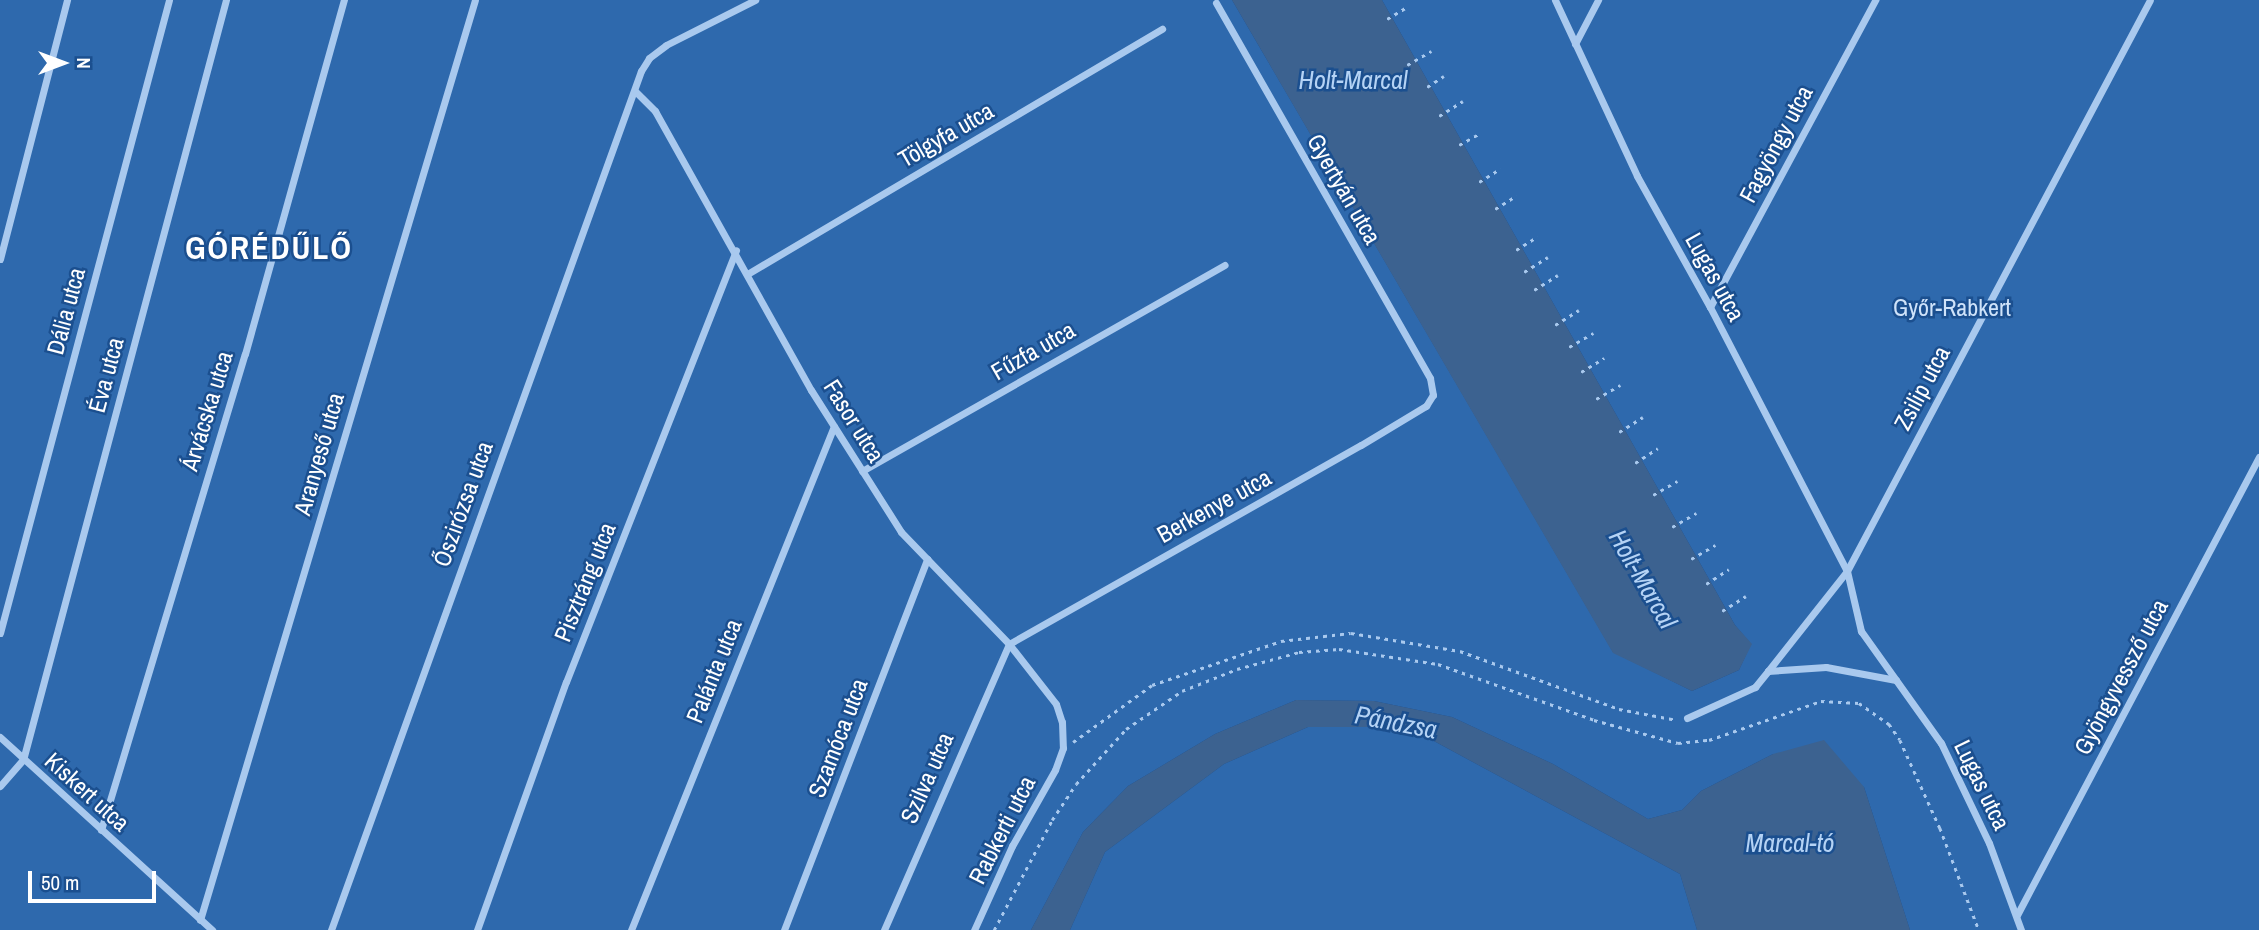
<!DOCTYPE html>
<meta charset="utf-8">
<style>
body{margin:0}
#map{position:relative;width:2259px;height:930px;overflow:hidden;background:#1b4f8f;font-family:"Archivo Narrow",sans-serif}
div>[style]{position:absolute}
.green>*{inset:0;background:#2e69ad}
.water>*{inset:0;background:#3c6290}
.path>*{height:2.5px;margin-top:-1.25px;transform-origin:0;background:repeating-linear-gradient(90deg,#a9c9ee 0 3.5px,transparent 0 8.5px)}
.minor>*{height:7px;margin:-3.5px;padding:0 3.5px;transform-origin:3.5px;border-radius:3.5px;background:#a9c9ee}
span{translate:-50% -50%;white-space:nowrap;text-align:center;line-height:1.15;-webkit-text-stroke:5px #1b4f8f;paint-order:stroke}
.street-label{font-size:24px;color:#fff}
.park-label{font-size:24px;color:#cfe3fa}
.water-label{font-size:26px;color:#b5d3f5;font-style:italic}
.district-label{font-size:32px;color:#fff;font-weight:700;letter-spacing:2px}
.north{position:absolute;left:28px;top:28px;width:70px;height:70px;-webkit-text-stroke:5px #1b4f8f;paint-order:stroke;rotate:90deg;font-size:19px;font-weight:700;line-height:28px;text-align:center;color:#fff}
.north::after{content:'';display:block;margin:auto;width:24px;height:32px;background:#fff;clip-path:polygon(50% 0,100% 100%,50% 72%,0 100%)}
.scale{position:absolute;left:28px;top:871px;width:128px;height:32px;box-sizing:border-box;border:4px solid #fff;border-top:0;padding-left:9px;font-size:21px;line-height:24px;white-space:nowrap;color:#fff;-webkit-text-stroke:5px #1b4f8f;paint-order:stroke}
</style>
<div id="map">
<div class="green">
<i style="clip-path:polygon(0 0,1232px 0,1613px 652px,1692px 691px,1739px 670px,1751px 644px,1735px 625px,1382px 0,2259px 0,2259px 930px,1910px 930px,1864px 787px,1773px 754px,1701px 791px,1682px 810px,1648px 819px,1553px 764px,1452px 717px,1374px 701px,1296px 700px,1215px 734px,1128px 786px,1083px 832px,1031px 930px,0 930px)"></i>
<i style="clip-path:polygon(1308px 727px,1408px 727px,1680px 874px,1697px 930px,1070px 930px,1105px 852px,1224px 764px)"></i>
</div>
<div class="water">
<i style="clip-path:polygon(1232px 0,1382px 0,1735px 625px,1752px 644px,1739px 670px,1692px 691px,1613px 653px)"></i>
<i style="clip-path:polygon(1296px 700px,1374px 701px,1452px 717px,1553px 764px,1648px 819px,1682px 810px,1701px 791px,1773px 754px,1824px 740px,1864px 787px,1910px 930px,1697px 930px,1680px 874px,1408px 727px,1308px 727px,1224px 764px,1105px 852px,1070px 930px,1031px 930px,1083px 832px,1128px 786px,1215px 734px)"></i>
</div>
<div class="path">
<i style="left:1387px;top:19px;width:21px;rotate:-31deg"></i>
<i style="left:1407px;top:65px;width:28px;rotate:-30deg"></i>
<i style="left:1427px;top:87px;width:20px;rotate:-33deg"></i>
<i style="left:1439px;top:116px;width:28px;rotate:-32deg"></i>
<i style="left:1459px;top:145px;width:21px;rotate:-29deg"></i>
<i style="left:1479px;top:182px;width:25px;rotate:-32deg"></i>
<i style="left:1495px;top:209px;width:25px;rotate:-32deg"></i>
<i style="left:1516px;top:250px;width:25px;rotate:-32deg"></i>
<i style="left:1524px;top:272px;width:28px;rotate:-32deg"></i>
<i style="left:1534px;top:290px;width:28px;rotate:-32deg"></i>
<i style="left:1555px;top:325px;width:28px;rotate:-32deg"></i>
<i style="left:1569px;top:347px;width:28px;rotate:-30deg"></i>
<i style="left:1581px;top:372px;width:27px;rotate:-31deg"></i>
<i style="left:1596px;top:399px;width:28px;rotate:-30deg"></i>
<i style="left:1619px;top:432px;width:28px;rotate:-32deg"></i>
<i style="left:1635px;top:463px;width:27px;rotate:-33deg"></i>
<i style="left:1653px;top:495px;width:28px;rotate:-30deg"></i>
<i style="left:1672px;top:527px;width:28px;rotate:-30deg"></i>
<i style="left:1691px;top:559px;width:28px;rotate:-30deg"></i>
<i style="left:1706px;top:584px;width:27px;rotate:-33deg"></i>
<i style="left:1722px;top:611px;width:28px;rotate:-32deg"></i>
<i style="left:1073px;top:742px;width:97px;rotate:-35.8deg"></i>
<i style="left:1152px;top:685px;width:136px;rotate:-18.8deg"></i>
<i style="left:1281px;top:641px;width:70px;rotate:-6.5deg"></i>
<i style="left:1351px;top:633px;width:110px;rotate:9.4deg"></i>
<i style="left:1460px;top:651px;width:169px;rotate:20deg"></i>
<i style="left:1619px;top:709px;width:59px;rotate:10.7deg"></i>
<i style="left:994px;top:930px;width:124px;rotate:-62.2deg"></i>
<i style="left:1052px;top:820px;width:43px;rotate:-56.3deg"></i>
<i style="left:1076px;top:784px;width:74px;rotate:-47.7deg"></i>
<i style="left:1126px;top:729px;width:68px;rotate:-34.2deg"></i>
<i style="left:1182px;top:691px;width:59px;rotate:-21.8deg"></i>
<i style="left:1237px;top:669px;width:64px;rotate:-15.3deg"></i>
<i style="left:1299px;top:652px;width:40px;rotate:-4.3deg"></i>
<i style="left:1339px;top:649px;width:100px;rotate:8.6deg"></i>
<i style="left:1438px;top:664px;width:166px;rotate:19.7deg"></i>
<i style="left:1594px;top:720px;width:87px;rotate:15.3deg"></i>
<i style="left:1678px;top:743px;width:31px;rotate:-6deg"></i>
<i style="left:1709px;top:740px;width:119px;rotate:-19.2deg"></i>
<i style="left:1821px;top:701px;width:38px;rotate:3deg"></i>
<i style="left:1859px;top:703px;width:37px;rotate:35deg"></i>
<i style="left:1889px;top:724px;width:19px;rotate:55deg"></i>
<i style="left:1900px;top:740px;width:97px;rotate:65.6deg"></i>
<i style="left:1940px;top:828px;width:109px;rotate:69.1deg"></i>
</div>
<div class="minor">
<i style="left:1555px;top:0;width:194px;rotate:65deg"></i>
<i style="left:1637px;top:176px;width:150px;rotate:60.9deg"></i>
<i style="left:1710px;top:307px;width:297px;rotate:62.6deg"></i>
<i style="left:1847px;top:571px;width:62px;rotate:76.9deg"></i>
<i style="left:1861px;top:631px;width:138px;rotate:54.5deg"></i>
<i style="left:1941px;top:743px;width:111px;rotate:64.4deg"></i>
<i style="left:1989px;top:843px;width:93px;rotate:69.8deg"></i>
<i style="left:1575px;top:44px;width:50px;rotate:-62.4deg"></i>
<i style="left:636px;top:92px;width:27px;rotate:45deg"></i>
<i style="left:655px;top:111px;width:320px;rotate:60.8deg"></i>
<i style="left:811px;top:390px;width:168px;rotate:57.6deg"></i>
<i style="left:901px;top:532px;width:156px;rotate:46deg"></i>
<i style="left:1009px;top:644px;width:76px;rotate:51.9deg"></i>
<i style="left:1056px;top:704px;width:19px;rotate:72deg"></i>
<i style="left:1062px;top:722px;width:26px;rotate:88deg"></i>
<i style="left:1063px;top:748px;width:23px;rotate:110deg"></i>
<i style="left:1055px;top:770px;width:87px;rotate:119.5deg"></i>
<i style="left:1012px;top:846px;width:92px;rotate:114.3deg"></i>
<i style="left:0;top:259px;width:268px;rotate:-75.5deg"></i>
<i style="left:749px;top:273px;width:480px;rotate:-30.6deg"></i>
<i style="left:1710px;top:307px;width:349px;rotate:-61.7deg"></i>
<i style="left:862px;top:471px;width:417px;rotate:-29.6deg"></i>
<i style="left:0;top:633px;width:655px;rotate:-75.05deg"></i>
<i style="left:1768px;top:671px;width:127px;rotate:-51.7deg"></i>
<i style="left:1847px;top:571px;width:646px;rotate:-62.05deg"></i>
<i style="left:1687px;top:718px;width:75px;rotate:-24.5deg"></i>
<i style="left:1755px;top:687px;width:21px;rotate:-51deg"></i>
<i style="left:1768px;top:671px;width:58px;rotate:-3.9deg"></i>
<i style="left:1826px;top:667px;width:71px;rotate:10.5deg"></i>
<i style="left:0;top:737px;width:287px;rotate:42.3deg"></i>
<i style="left:0;top:786px;width:35px;rotate:-49deg"></i>
<i style="left:23px;top:760px;width:787px;rotate:-75.05deg"></i>
<i style="left:101px;top:830px;width:497px;rotate:-73.2deg"></i>
<i style="left:245px;top:354px;width:368px;rotate:-74.4deg"></i>
<i style="left:2017px;top:915px;width:518px;rotate:-62.15deg"></i>
<i style="left:200px;top:920px;width:960px;rotate:-73.36deg"></i>
<i style="left:331px;top:930px;width:913px;rotate:-70.16deg"></i>
<i style="left:641px;top:71px;width:15px;rotate:-58deg"></i>
<i style="left:649px;top:58px;width:21px;rotate:-37deg"></i>
<i style="left:666px;top:45px;width:100px;rotate:-26.8deg"></i>
<i style="left:477px;top:930px;width:263px;rotate:-70.3deg"></i>
<i style="left:566px;top:682px;width:464px;rotate:-68.5deg"></i>
<i style="left:631px;top:930px;width:543px;rotate:-68.06deg"></i>
<i style="left:784px;top:930px;width:398px;rotate:-68.9deg"></i>
<i style="left:884px;top:930px;width:312px;rotate:-66.4deg"></i>
<i style="left:1009px;top:644px;width:404px;rotate:-29.5deg"></i>
<i style="left:1361px;top:445px;width:76px;rotate:-31deg"></i>
<i style="left:1426px;top:406px;width:13px;rotate:-58deg"></i>
<i style="left:1433px;top:395px;width:17px;rotate:-100deg"></i>
<i style="left:1430px;top:378px;width:432px;rotate:-119.7deg"></i>
</div>
<div class="street-label">
<span style="left:946px;top:135px;rotate:-30deg">Tölgyfa utca</span>
<span style="left:1776px;top:144px;rotate:-62deg">Fagyöngy utca</span>
<span style="left:1344px;top:189px;rotate:60deg">Gyertyán utca</span>
<span style="left:1715px;top:277px;rotate:61deg">Lugas utca</span>
<span style="left:66px;top:311px;rotate:-75deg">Dália utca</span>
<span style="left:1033px;top:351px;rotate:-30deg">Fűzfa utca</span>
<span style="left:106px;top:375px;rotate:-75deg">Éva utca</span>
<span style="left:1922px;top:388px;rotate:-62deg">Zsilip utca</span>
<span style="left:207px;top:411px;rotate:-73deg">Árvácska utca</span>
<span style="left:854px;top:421px;rotate:58deg">Fasor utca</span>
<span style="left:319px;top:454px;rotate:-74deg">Aranyeső utca</span>
<span style="left:463px;top:504px;rotate:-70deg">Őszirózsa utca</span>
<span style="left:1214px;top:506px;rotate:-29deg">Berkenye utca</span>
<span style="left:585px;top:582px;rotate:-68deg">Pisztráng utca</span>
<span style="left:714px;top:671px;rotate:-68deg">Palánta utca</span>
<span style="left:2121px;top:677px;rotate:-62deg">Gyöngyvessző utca</span>
<span style="left:838px;top:738px;rotate:-69deg">Szamóca utca</span>
<span style="left:927px;top:778px;rotate:-66deg">Szilva utca</span>
<span style="left:1982px;top:785px;rotate:64deg">Lugas utca</span>
<span style="left:87px;top:792px;rotate:42deg">Kiskert utca</span>
<span style="left:1002px;top:830px;rotate:-63deg">Rabkerti utca</span>
</div>
<div class="park-label">
<span style="left:1952px;top:308px">Győr-Rabkert</span>
</div>
<div class="water-label">
<span style="left:1353px;top:80px">Holt-Marcal</span>
<span style="left:1643px;top:579px;rotate:60deg">Holt-Marcal</span>
<span style="left:1396px;top:722px;rotate:11deg">Pándzsa</span>
<span style="left:1790px;top:843px">Marcal-tó</span>
</div>
<div class="district-label">
<span style="left:269px;top:248px">GÓRÉDŰLŐ</span>
</div>
<div class="north">N</div>
<div class="scale">50 m</div>
</div>
